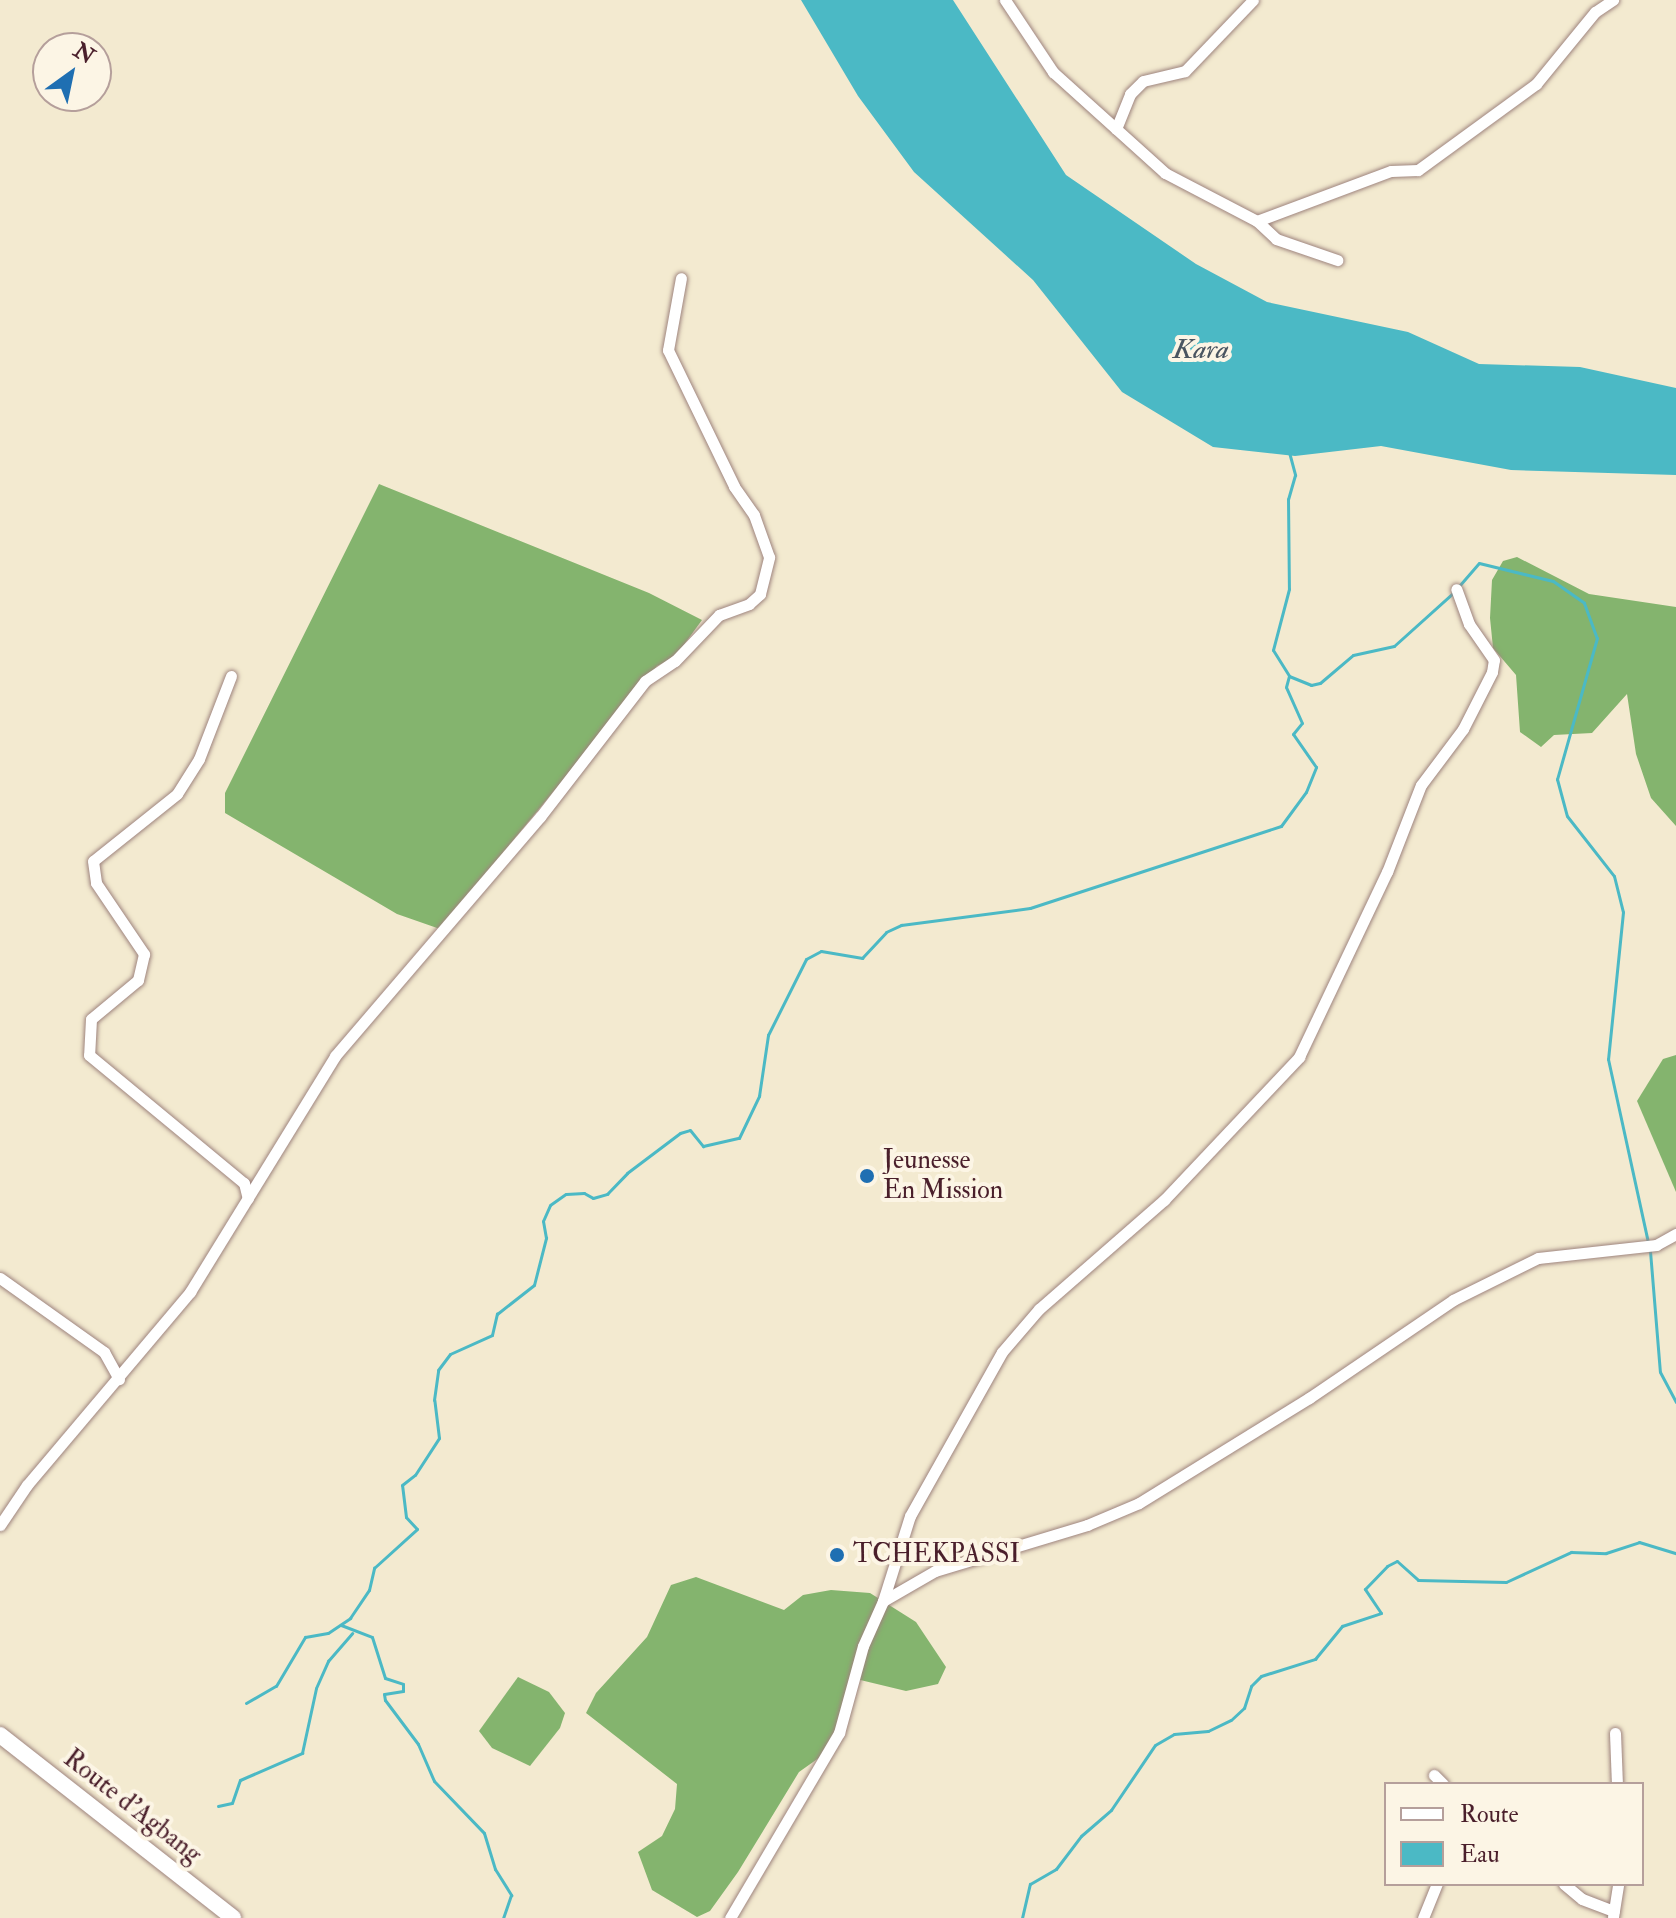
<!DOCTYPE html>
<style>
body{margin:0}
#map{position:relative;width:1676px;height:1918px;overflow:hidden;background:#f3ead0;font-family:"IM FELL Double Pica",serif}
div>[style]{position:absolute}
.forest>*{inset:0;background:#84b46e}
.water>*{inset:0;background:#4bb9c5}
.stream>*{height:3px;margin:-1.5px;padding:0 1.5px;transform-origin:1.5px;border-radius:1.5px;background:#4bb9c5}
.roads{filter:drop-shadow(0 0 2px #9e847e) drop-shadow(0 0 2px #9e847e)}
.street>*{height:11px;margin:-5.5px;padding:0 5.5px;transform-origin:5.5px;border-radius:5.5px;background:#fff}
.secondary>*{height:16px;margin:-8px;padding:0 8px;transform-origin:8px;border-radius:8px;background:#fff}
.dots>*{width:22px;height:22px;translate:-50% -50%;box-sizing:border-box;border:4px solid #fcf5e5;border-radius:50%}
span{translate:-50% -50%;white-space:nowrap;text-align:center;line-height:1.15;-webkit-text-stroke:8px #fcf5e5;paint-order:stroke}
.poi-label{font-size:26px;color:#4a1f2b}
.left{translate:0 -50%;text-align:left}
.street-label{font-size:26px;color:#4a1f2b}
.water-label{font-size:28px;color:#4a5561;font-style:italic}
.legend{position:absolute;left:1384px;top:1782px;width:260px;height:104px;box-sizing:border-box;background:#fcf5e5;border:2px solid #b59f9b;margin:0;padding:10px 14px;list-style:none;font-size:24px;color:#4a1f2b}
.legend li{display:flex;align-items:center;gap:16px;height:40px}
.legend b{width:40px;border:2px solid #b59f9b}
.north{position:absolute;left:32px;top:32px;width:80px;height:80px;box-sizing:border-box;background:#fcf5e5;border:2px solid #b59f9b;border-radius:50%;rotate:33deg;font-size:22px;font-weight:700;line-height:32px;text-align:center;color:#4a1f2b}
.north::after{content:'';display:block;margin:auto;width:28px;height:36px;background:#1f6fb2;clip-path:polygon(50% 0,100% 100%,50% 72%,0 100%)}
</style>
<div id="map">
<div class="forest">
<i style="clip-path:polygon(379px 484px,649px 593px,702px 620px,675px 657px,657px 666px,440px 929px,397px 914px,225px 813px,225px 793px)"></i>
<i style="clip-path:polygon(1517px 557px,1589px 594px,1676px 607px,1676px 826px,1651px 798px,1636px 754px,1627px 694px,1592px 733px,1554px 735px,1541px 747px,1520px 732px,1516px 675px,1493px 648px,1490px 618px,1492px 580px,1503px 561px)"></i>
<i style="clip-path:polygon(1676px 1055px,1676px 1192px,1637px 1101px,1663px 1059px)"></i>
<i style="clip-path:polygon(696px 1577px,784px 1610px,803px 1595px,831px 1590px,870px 1593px,916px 1622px,946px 1667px,938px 1684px,906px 1691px,852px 1678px,843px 1715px,823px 1755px,799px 1772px,738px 1872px,710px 1911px,697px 1917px,652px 1890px,638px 1852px,662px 1836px,675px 1809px,677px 1784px,586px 1713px,596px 1693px,647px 1637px,671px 1585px)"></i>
<i style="clip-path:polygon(518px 1677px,549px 1692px,565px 1713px,560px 1728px,530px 1766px,492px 1748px,479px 1731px)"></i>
</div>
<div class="water">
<i style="clip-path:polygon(801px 0,953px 0,1066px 175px,1196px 264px,1267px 302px,1408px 332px,1479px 364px,1580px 367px,1676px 388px,1676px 475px,1511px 470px,1381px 446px,1295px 456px,1213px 447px,1122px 392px,1033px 280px,914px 172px,858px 96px)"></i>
</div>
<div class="stream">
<i style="left:1289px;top:452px;width:24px;rotate:75deg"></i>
<i style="left:1295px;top:475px;width:25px;rotate:106deg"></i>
<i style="left:1288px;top:499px;width:90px;rotate:89.4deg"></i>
<i style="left:1289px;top:589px;width:63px;rotate:104.7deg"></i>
<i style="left:1273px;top:650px;width:31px;rotate:58deg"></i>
<i style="left:1289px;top:676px;width:24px;rotate:22deg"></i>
<i style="left:1311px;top:685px;width:9px;rotate:-13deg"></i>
<i style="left:1320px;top:683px;width:43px;rotate:-40.3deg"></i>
<i style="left:1353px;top:655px;width:42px;rotate:-12.4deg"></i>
<i style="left:1394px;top:646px;width:81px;rotate:-42deg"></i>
<i style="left:1459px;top:586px;width:30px;rotate:-49deg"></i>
<i style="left:1479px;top:563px;width:76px;rotate:13.7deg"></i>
<i style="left:1553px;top:581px;width:38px;rotate:35deg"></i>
<i style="left:1584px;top:603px;width:37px;rotate:70deg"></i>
<i style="left:1597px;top:638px;width:147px;rotate:105.8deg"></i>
<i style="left:1557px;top:779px;width:38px;rotate:75deg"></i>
<i style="left:1567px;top:816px;width:76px;rotate:51.9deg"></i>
<i style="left:1614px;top:876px;width:37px;rotate:76deg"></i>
<i style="left:1623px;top:912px;width:148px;rotate:95.8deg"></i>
<i style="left:1608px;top:1059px;width:188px;rotate:77.7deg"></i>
<i style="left:1650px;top:1251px;width:121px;rotate:85.3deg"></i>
<i style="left:1660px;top:1372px;width:34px;rotate:62deg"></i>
<i style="left:341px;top:1625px;width:33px;rotate:21deg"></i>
<i style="left:372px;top:1637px;width:43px;rotate:72.4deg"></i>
<i style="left:385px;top:1678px;width:19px;rotate:18deg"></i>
<i style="left:403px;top:1684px;width:7px;rotate:90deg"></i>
<i style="left:403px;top:1691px;width:19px;rotate:171deg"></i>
<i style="left:384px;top:1694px;width:6px;rotate:81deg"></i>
<i style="left:385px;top:1700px;width:55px;rotate:53.1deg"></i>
<i style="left:418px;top:1744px;width:40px;rotate:66.6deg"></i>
<i style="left:434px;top:1781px;width:72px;rotate:46.1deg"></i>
<i style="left:484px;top:1833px;width:38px;rotate:73deg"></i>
<i style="left:495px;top:1869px;width:31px;rotate:58deg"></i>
<i style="left:511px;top:1895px;width:24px;rotate:109deg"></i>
<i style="left:246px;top:1703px;width:34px;rotate:-30deg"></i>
<i style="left:276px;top:1686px;width:57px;rotate:-59.4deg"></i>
<i style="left:305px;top:1637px;width:23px;rotate:-10deg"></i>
<i style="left:328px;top:1633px;width:27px;rotate:-34deg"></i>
<i style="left:350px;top:1618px;width:34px;rotate:-56deg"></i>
<i style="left:369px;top:1590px;width:23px;rotate:-77deg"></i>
<i style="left:374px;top:1568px;width:58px;rotate:-42.2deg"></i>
<i style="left:417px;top:1529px;width:16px;rotate:-133deg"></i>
<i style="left:406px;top:1517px;width:32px;rotate:-97deg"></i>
<i style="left:402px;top:1485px;width:16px;rotate:-38deg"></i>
<i style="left:415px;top:1475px;width:44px;rotate:-57deg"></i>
<i style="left:439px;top:1438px;width:38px;rotate:-97deg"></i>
<i style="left:434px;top:1400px;width:30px;rotate:-82deg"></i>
<i style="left:438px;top:1370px;width:20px;rotate:-53deg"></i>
<i style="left:450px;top:1354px;width:46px;rotate:-24.3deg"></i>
<i style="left:492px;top:1335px;width:22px;rotate:-77deg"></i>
<i style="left:497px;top:1314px;width:47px;rotate:-38.1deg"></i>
<i style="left:534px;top:1285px;width:49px;rotate:-75.7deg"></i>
<i style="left:546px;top:1238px;width:17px;rotate:-100deg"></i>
<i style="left:543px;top:1221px;width:17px;rotate:-66deg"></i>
<i style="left:550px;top:1205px;width:19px;rotate:-35deg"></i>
<i style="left:566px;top:1194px;width:18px;rotate:-3deg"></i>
<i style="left:584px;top:1193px;width:10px;rotate:29deg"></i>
<i style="left:593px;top:1198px;width:15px;rotate:-16deg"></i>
<i style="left:607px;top:1194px;width:29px;rotate:-46deg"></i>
<i style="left:627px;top:1173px;width:66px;rotate:-37deg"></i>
<i style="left:680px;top:1133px;width:10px;rotate:-17deg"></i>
<i style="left:690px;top:1130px;width:21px;rotate:51deg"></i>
<i style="left:703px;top:1146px;width:37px;rotate:-13deg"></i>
<i style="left:739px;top:1138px;width:47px;rotate:-64.5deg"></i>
<i style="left:759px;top:1096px;width:62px;rotate:-81.6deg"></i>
<i style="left:768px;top:1035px;width:85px;rotate:-63.4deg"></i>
<i style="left:806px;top:959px;width:17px;rotate:-28deg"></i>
<i style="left:821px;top:951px;width:42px;rotate:9.7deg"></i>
<i style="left:862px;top:958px;width:35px;rotate:-47deg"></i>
<i style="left:886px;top:932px;width:17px;rotate:-25deg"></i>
<i style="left:901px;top:925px;width:130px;rotate:-7.5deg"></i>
<i style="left:1030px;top:908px;width:264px;rotate:-18.1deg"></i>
<i style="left:1281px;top:826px;width:42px;rotate:-53.7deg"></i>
<i style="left:1306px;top:792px;width:27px;rotate:-68deg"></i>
<i style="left:1316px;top:767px;width:40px;rotate:-124.9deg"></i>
<i style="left:1293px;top:734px;width:14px;rotate:-51deg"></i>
<i style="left:1302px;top:723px;width:39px;rotate:-114deg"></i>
<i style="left:1286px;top:687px;width:11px;rotate:-75deg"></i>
<i style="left:218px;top:1806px;width:14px;rotate:-12deg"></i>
<i style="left:232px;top:1803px;width:24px;rotate:-71deg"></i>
<i style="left:240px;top:1780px;width:68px;rotate:-23.5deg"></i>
<i style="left:302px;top:1753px;width:66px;rotate:-77.8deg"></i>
<i style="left:316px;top:1688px;width:30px;rotate:-66deg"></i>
<i style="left:328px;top:1661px;width:37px;rotate:-49deg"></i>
<i style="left:1022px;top:1918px;width:35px;rotate:-77deg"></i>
<i style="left:1030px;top:1884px;width:30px;rotate:-30deg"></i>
<i style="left:1056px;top:1869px;width:41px;rotate:-52.9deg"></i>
<i style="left:1081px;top:1836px;width:40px;rotate:-41deg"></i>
<i style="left:1111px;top:1810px;width:78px;rotate:-55.9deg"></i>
<i style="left:1155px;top:1745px;width:22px;rotate:-30deg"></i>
<i style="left:1174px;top:1734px;width:34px;rotate:-5deg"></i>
<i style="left:1208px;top:1731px;width:25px;rotate:-26deg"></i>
<i style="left:1231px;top:1720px;width:18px;rotate:-43deg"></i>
<i style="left:1244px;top:1708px;width:23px;rotate:-72deg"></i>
<i style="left:1251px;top:1686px;width:14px;rotate:-45deg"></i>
<i style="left:1261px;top:1676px;width:57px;rotate:-17.5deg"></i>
<i style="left:1315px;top:1659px;width:43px;rotate:-50.7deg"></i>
<i style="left:1342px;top:1626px;width:41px;rotate:-18.4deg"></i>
<i style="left:1381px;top:1613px;width:29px;rotate:-124deg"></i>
<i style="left:1365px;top:1589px;width:32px;rotate:-46deg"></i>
<i style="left:1387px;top:1566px;width:11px;rotate:-27deg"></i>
<i style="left:1397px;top:1561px;width:28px;rotate:42deg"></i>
<i style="left:1418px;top:1580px;width:88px;rotate:1.3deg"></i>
<i style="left:1506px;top:1582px;width:72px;rotate:-24.8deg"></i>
<i style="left:1571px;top:1552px;width:35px;rotate:2deg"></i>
<i style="left:1606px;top:1553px;width:35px;rotate:-18deg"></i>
<i style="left:1639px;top:1542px;width:39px;rotate:17deg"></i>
</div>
<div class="roads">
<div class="street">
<i style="left:1005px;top:0;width:87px;rotate:56.3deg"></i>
<i style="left:1053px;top:72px;width:151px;rotate:42deg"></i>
<i style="left:1165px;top:173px;width:104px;rotate:27.6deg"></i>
<i style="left:1257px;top:221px;width:26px;rotate:43deg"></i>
<i style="left:1276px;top:239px;width:65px;rotate:19deg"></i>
<i style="left:1116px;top:129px;width:38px;rotate:-68deg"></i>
<i style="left:1130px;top:94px;width:18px;rotate:-45deg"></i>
<i style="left:1143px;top:81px;width:43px;rotate:-13.4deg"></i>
<i style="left:1185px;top:71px;width:98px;rotate:-46.2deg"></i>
<i style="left:1257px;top:221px;width:143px;rotate:-20.5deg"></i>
<i style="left:1391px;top:171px;width:27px;rotate:-2deg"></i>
<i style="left:1418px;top:170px;width:146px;rotate:-36.1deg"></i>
<i style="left:1536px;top:84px;width:93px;rotate:-50.7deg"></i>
<i style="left:1595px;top:12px;width:22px;rotate:-34deg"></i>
<i style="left:231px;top:676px;width:89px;rotate:111.1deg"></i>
<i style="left:199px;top:759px;width:41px;rotate:122.2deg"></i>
<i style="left:177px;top:794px;width:107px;rotate:141.4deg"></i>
<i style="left:93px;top:861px;width:22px;rotate:82deg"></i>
<i style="left:96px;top:883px;width:86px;rotate:55.9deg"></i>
<i style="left:144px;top:954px;width:27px;rotate:103deg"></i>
<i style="left:138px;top:980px;width:61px;rotate:140.3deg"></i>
<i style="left:91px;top:1019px;width:36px;rotate:93deg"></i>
<i style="left:89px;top:1055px;width:201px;rotate:39.6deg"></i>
<i style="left:244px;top:1183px;width:16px;rotate:76deg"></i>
<i style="left:0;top:1278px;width:128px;rotate:35.4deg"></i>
<i style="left:104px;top:1352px;width:31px;rotate:61deg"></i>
<i style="left:0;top:1525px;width:48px;rotate:-56deg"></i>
<i style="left:27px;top:1485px;width:253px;rotate:-49.8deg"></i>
<i style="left:190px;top:1292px;width:277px;rotate:-58.4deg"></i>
<i style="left:335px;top:1056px;width:315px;rotate:-49.4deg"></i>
<i style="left:540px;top:817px;width:172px;rotate:-52.3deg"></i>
<i style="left:645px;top:681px;width:36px;rotate:-34deg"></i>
<i style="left:675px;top:661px;width:64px;rotate:-46.3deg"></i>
<i style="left:719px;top:615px;width:32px;rotate:-20deg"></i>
<i style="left:749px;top:604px;width:15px;rotate:-42deg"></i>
<i style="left:760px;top:594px;width:38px;rotate:-76deg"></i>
<i style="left:769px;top:557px;width:45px;rotate:-109.7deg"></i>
<i style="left:754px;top:515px;width:35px;rotate:-125deg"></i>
<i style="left:734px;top:486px;width:151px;rotate:-115.9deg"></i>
<i style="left:668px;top:350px;width:73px;rotate:-79.8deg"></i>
<i style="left:883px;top:1601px;width:89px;rotate:-72.4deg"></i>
<i style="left:910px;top:1516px;width:188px;rotate:-60.7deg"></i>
<i style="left:1002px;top:1352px;width:57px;rotate:-49.3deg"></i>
<i style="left:1039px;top:1309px;width:166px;rotate:-41.1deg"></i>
<i style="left:1164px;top:1200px;width:197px;rotate:-46.6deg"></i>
<i style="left:1299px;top:1057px;width:205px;rotate:-64.6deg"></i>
<i style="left:1387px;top:872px;width:93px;rotate:-68.7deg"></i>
<i style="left:1421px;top:785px;width:70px;rotate:-53.1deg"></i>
<i style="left:1463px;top:729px;width:64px;rotate:-63deg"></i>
<i style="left:1492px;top:672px;width:12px;rotate:-81deg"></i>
<i style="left:1494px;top:660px;width:44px;rotate:-124.8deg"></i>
<i style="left:1469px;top:624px;width:37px;rotate:-110deg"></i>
<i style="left:1615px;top:1733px;width:51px;rotate:87.8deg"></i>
<i style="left:1434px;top:1775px;width:13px;rotate:45deg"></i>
<i style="left:1564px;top:1884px;width:23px;rotate:40deg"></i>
<i style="left:1582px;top:1899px;width:34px;rotate:21deg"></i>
<i style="left:1613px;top:1917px;width:33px;rotate:-81deg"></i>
<i style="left:730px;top:1918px;width:215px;rotate:-59.5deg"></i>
<i style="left:839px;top:1733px;width:90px;rotate:-74.6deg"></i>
<i style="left:863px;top:1646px;width:49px;rotate:-66deg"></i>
<i style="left:883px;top:1601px;width:60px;rotate:-30deg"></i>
<i style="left:935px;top:1571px;width:159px;rotate:-16.8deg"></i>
<i style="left:1087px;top:1525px;width:56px;rotate:-22.9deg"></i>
<i style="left:1139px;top:1503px;width:200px;rotate:-31.7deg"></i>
<i style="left:1309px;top:1398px;width:174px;rotate:-34.2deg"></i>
<i style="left:1453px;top:1300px;width:95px;rotate:-26.3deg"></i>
<i style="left:1538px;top:1258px;width:119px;rotate:-6.3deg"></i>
<i style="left:1656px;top:1245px;width:23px;rotate:-29deg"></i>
<i style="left:1423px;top:1918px;width:37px;rotate:-68deg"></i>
</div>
<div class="secondary">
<i style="left:0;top:1735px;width:296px;rotate:38.1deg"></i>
</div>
</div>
<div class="dots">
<i style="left:867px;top:1176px;background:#1f6fb2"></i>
<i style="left:837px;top:1555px;background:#1f6fb2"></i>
</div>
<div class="poi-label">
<span class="left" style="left:883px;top:1176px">Jeunesse<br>En Mission</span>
<span class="left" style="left:853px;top:1555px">TCHEKPASSI</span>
</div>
<div class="street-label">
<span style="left:132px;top:1807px;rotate:38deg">Route d'Agbang</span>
</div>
<div class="water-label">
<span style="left:1201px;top:350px">Kara</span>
</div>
<ul class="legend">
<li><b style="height:10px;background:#fff"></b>Route</li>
<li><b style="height:22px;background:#4bb9c5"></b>Eau</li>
</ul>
<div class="north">N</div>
</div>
